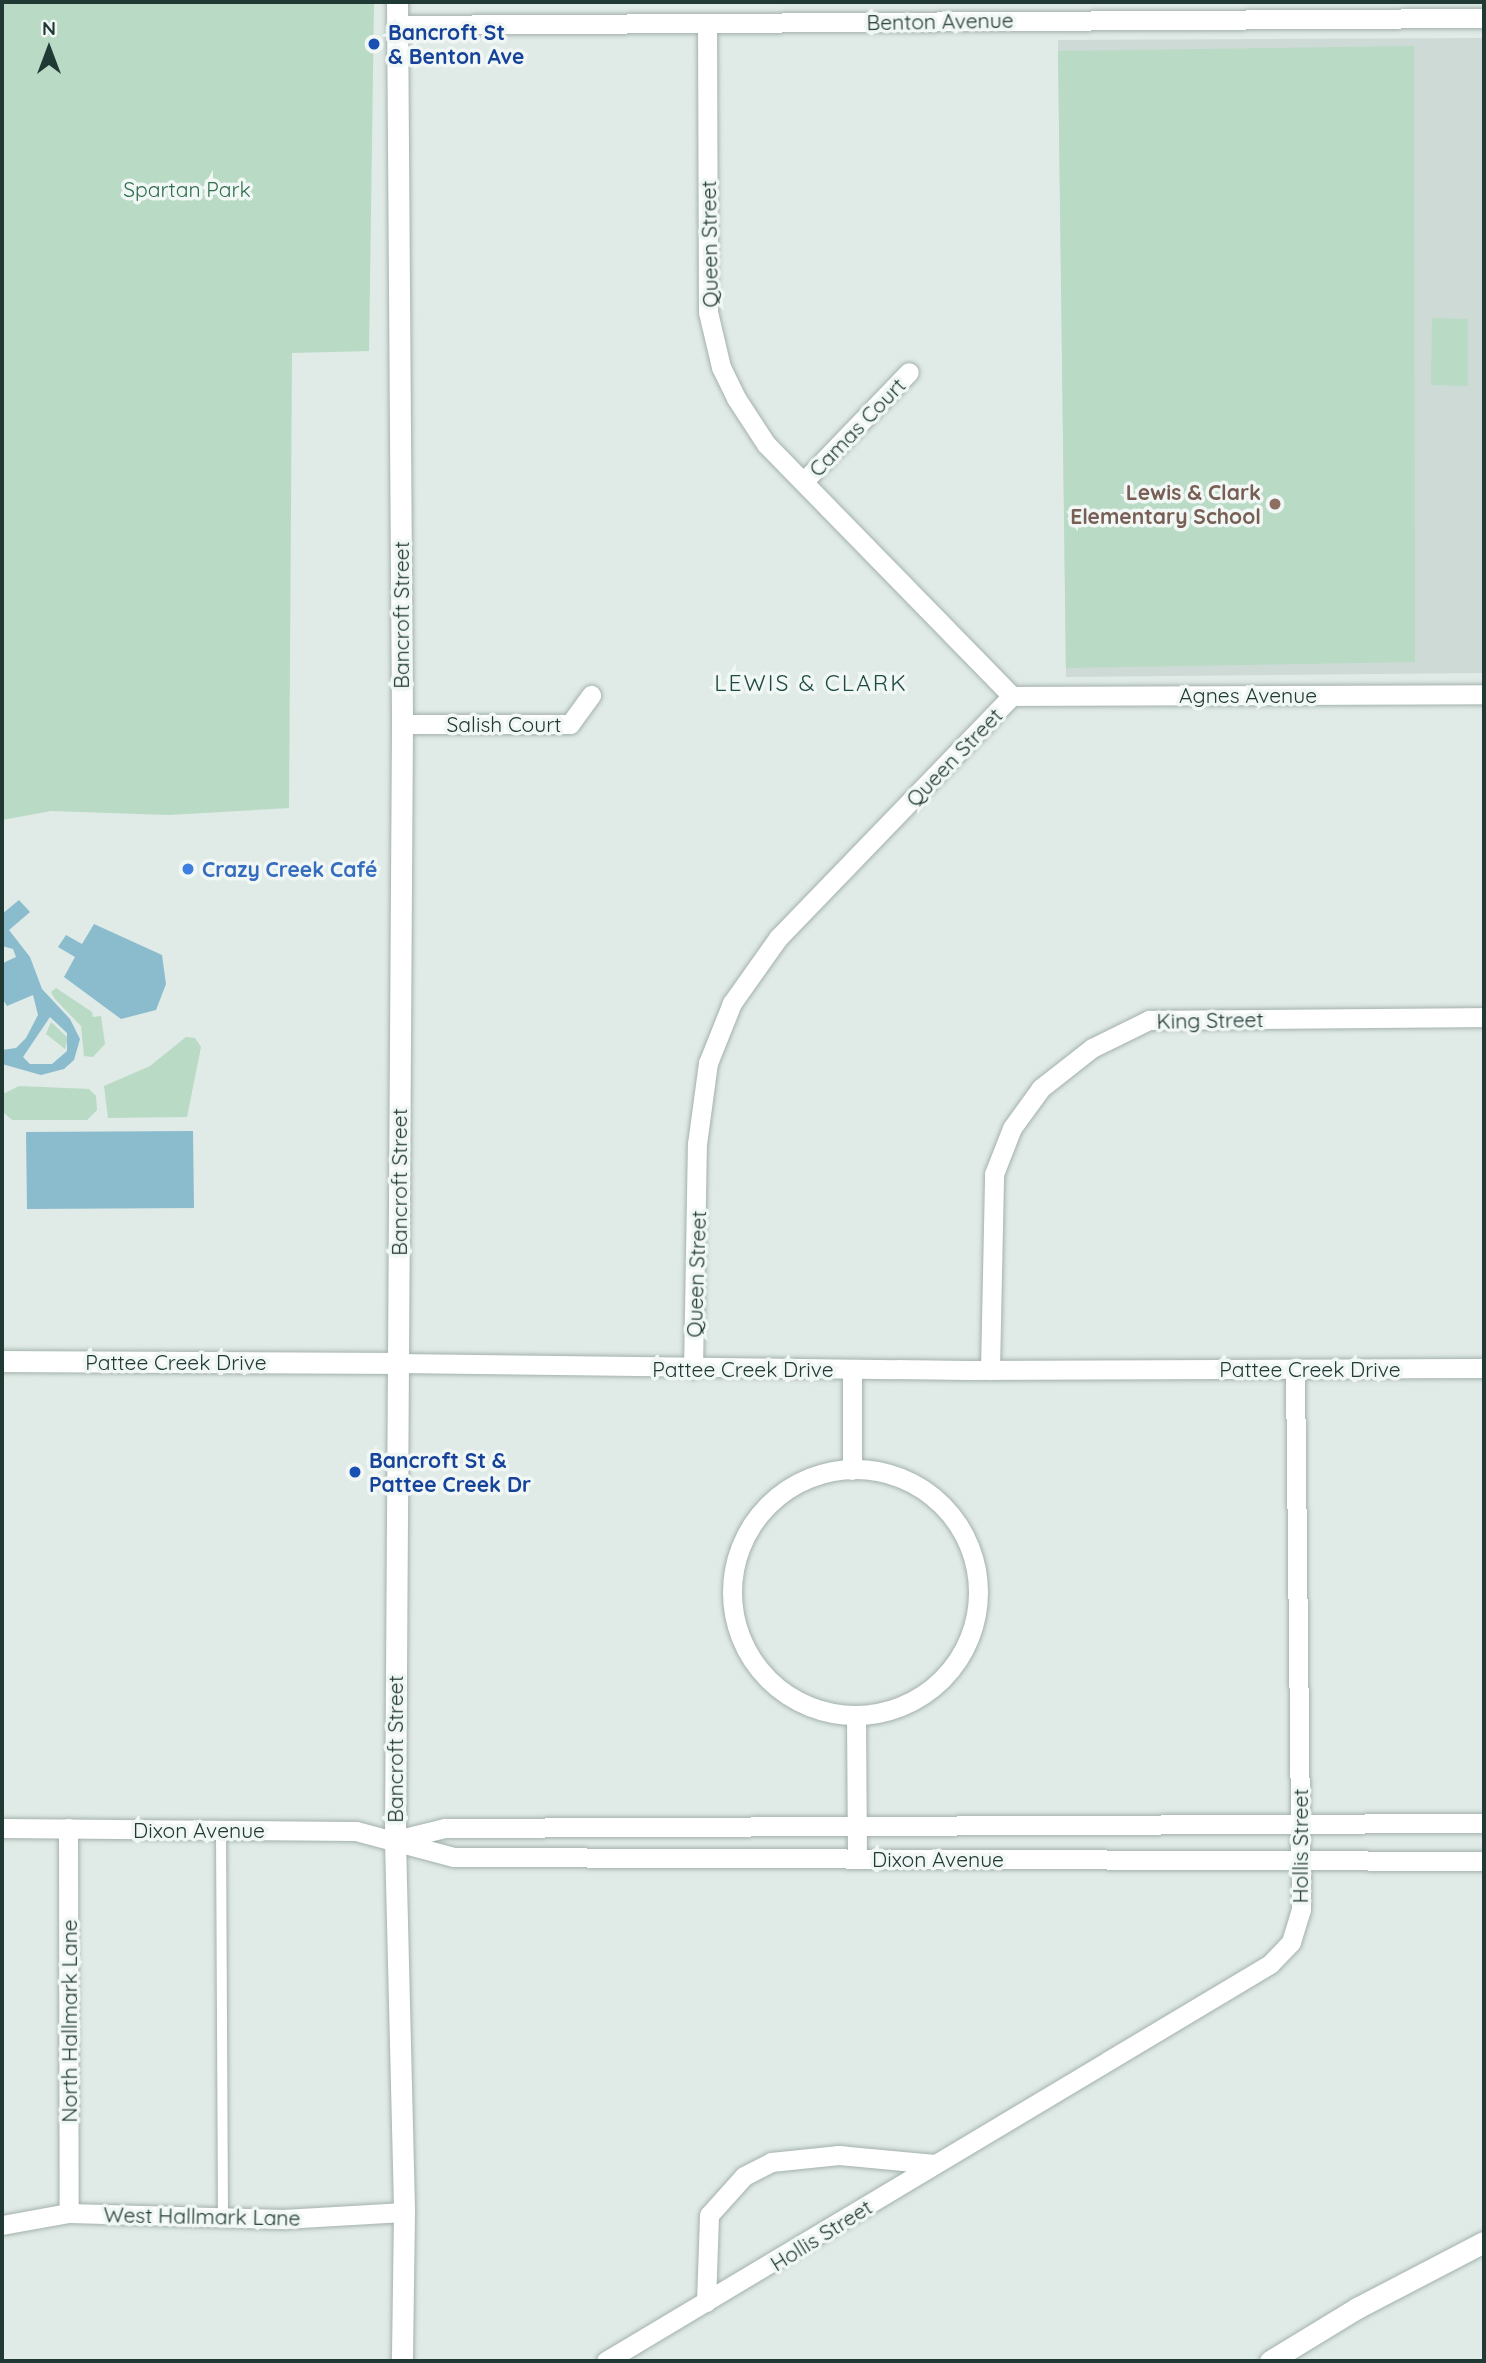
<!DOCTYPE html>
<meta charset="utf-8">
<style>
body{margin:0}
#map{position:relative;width:1486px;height:2363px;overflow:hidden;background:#e0eae6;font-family:Quicksand,sans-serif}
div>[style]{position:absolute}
.built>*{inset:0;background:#cedad5}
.green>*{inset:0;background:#b9dac5}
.water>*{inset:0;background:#8abccd}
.roads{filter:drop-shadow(0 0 2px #a3b1ad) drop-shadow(0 0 2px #a3b1ad)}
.lane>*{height:10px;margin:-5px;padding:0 5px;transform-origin:5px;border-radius:5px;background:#fff}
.street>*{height:19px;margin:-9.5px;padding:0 9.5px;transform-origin:9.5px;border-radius:9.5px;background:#fff}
.street>.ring{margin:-9.5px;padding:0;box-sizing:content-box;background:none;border:19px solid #fff;border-radius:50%}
.secondary>*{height:21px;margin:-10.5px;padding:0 10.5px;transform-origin:10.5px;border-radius:10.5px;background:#fff}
.dots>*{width:19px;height:19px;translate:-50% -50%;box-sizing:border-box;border:4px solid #f0f7f4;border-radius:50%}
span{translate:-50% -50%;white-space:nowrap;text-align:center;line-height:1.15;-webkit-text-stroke:7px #f0f7f4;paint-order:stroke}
.street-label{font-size:21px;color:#213935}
.transit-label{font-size:21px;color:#164399;font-weight:700}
.left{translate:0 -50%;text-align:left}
.park-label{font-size:21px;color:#2e6e4d}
.education-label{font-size:21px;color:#785e54;font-weight:700}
.right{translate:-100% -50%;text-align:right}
.shop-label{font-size:21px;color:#366cbe;font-weight:700}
.neighbourhood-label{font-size:23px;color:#1f4a44;letter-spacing:2px}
.frame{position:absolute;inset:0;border:4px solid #213935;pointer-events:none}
.north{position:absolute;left:14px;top:14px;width:70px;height:70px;-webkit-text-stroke:5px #f0f7f4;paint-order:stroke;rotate:0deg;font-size:19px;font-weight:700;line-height:28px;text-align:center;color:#213935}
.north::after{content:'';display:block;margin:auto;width:24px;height:32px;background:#213935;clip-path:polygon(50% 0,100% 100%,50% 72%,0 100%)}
</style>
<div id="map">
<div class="built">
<i style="clip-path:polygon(1484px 38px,1484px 673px,1066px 677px,1058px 40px)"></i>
</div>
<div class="green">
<i style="clip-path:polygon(2px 2px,374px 2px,369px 351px,292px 353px,289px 808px,169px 815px,51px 811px,2px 820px)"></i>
<i style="clip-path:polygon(1414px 46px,1415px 662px,1066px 668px,1058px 51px)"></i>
<i style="clip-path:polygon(1432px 318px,1468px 319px,1468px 386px,1431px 385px)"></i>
<i style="clip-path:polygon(56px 988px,92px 1012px,93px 1017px,101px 1016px,105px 1044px,93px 1057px,84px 1056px,81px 1026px,55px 999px,51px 992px)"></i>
<i style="clip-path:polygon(51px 1022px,68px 1038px,65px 1049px,46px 1034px)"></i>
<i style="clip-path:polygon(186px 1037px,195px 1038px,201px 1047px,187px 1117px,108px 1118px,104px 1086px,150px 1066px)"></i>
<i style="clip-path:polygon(19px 1086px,89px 1089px,96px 1096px,97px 1110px,87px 1120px,12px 1120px,3px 1112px,3px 1094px)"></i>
</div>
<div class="water">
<i style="clip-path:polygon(evenodd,19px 900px,30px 912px,9px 930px,30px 957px,42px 989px,70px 1019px,80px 1039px,74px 1060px,64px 1069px,41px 1075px,2px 1064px,2px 1050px,16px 1048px,26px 1038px,38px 1015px,33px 995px,7px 1006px,2px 998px,3px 963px,16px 957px,13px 949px,2px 946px,2px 914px,19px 900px,50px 1017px,67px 1033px,67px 1051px,52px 1064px,30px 1064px,23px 1057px,50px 1017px)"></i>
<i style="clip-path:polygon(94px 924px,162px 955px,166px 984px,156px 1010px,121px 1019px,64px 977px,75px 957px,58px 947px,66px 935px,82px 944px)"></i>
<i style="clip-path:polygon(193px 1131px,194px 1208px,27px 1209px,26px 1132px)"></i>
</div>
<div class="roads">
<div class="lane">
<i style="left:221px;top:1831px;width:386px;rotate:89.7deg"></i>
</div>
<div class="street">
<i style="left:707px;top:24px;width:288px;rotate:89.8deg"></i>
<i style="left:708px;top:312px;width:57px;rotate:76.7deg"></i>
<i style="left:721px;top:367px;width:34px;rotate:64deg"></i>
<i style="left:736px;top:398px;width:55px;rotate:56.9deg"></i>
<i style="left:766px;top:444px;width:352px;rotate:45.7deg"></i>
<i style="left:396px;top:25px;width:1088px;rotate:-0.37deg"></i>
<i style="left:804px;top:481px;width:151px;rotate:-46.1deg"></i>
<i style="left:1012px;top:696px;width:472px;rotate:-0.2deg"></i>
<i style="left:402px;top:724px;width:168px"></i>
<i style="left:570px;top:724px;width:36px;rotate:-54deg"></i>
<i style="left:396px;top:1363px;width:573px;rotate:0.7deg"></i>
<i style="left:969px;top:1370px;width:515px;rotate:-0.22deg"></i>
<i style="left:693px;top:1369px;width:225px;rotate:-89deg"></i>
<i style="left:697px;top:1144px;width:82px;rotate:-82.3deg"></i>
<i style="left:708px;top:1063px;width:65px;rotate:-68.2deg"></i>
<i style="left:732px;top:1003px;width:80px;rotate:-54.7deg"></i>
<i style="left:778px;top:938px;width:337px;rotate:-46deg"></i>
<i style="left:990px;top:1370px;width:196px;rotate:-88.8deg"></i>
<i style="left:994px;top:1174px;width:49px;rotate:-68.6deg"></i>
<i style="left:1012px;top:1128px;width:49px;rotate:-54.1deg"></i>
<i style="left:1041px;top:1088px;width:65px;rotate:-38.1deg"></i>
<i style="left:1092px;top:1048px;width:64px;rotate:-26.2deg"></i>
<i style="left:1149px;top:1020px;width:335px;rotate:-0.5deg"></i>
<i class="ring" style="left:732px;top:1469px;width:227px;height:227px"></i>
<i style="left:852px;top:1470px;width:100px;rotate:-90deg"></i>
<i style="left:856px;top:1715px;width:144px;rotate:89.6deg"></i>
<i style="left:2px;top:1828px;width:354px;rotate:0.5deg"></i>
<i style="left:356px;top:1831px;width:101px;rotate:14.9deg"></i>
<i style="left:454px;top:1857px;width:1030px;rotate:0.22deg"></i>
<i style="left:68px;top:1828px;width:385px;rotate:89.9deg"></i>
<i style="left:396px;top:1840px;width:50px;rotate:-13.8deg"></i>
<i style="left:445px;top:1828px;width:1039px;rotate:-0.28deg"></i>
<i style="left:2px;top:2225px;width:68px;rotate:-10.2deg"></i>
<i style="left:69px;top:2213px;width:214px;rotate:1.6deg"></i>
<i style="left:283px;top:2219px;width:121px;rotate:-3.3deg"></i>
<i style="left:706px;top:2302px;width:87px;rotate:-88deg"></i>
<i style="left:709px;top:2215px;width:52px;rotate:-48.1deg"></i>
<i style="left:744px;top:2176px;width:30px;rotate:-27deg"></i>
<i style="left:771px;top:2162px;width:68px;rotate:-5.9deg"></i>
<i style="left:839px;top:2155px;width:96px;rotate:5.4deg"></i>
<i style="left:606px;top:2361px;width:774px;rotate:-30.87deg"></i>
<i style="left:1270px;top:1964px;width:30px;rotate:-46deg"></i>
<i style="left:1291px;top:1942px;width:34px;rotate:-73deg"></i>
<i style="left:1301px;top:1910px;width:541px;rotate:-90.64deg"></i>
</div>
<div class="secondary">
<i style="left:397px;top:2px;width:722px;rotate:89.6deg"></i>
<i style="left:402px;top:724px;width:1116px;rotate:90.36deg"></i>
<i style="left:395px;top:1840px;width:372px;rotate:88.6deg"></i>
<i style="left:404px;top:2212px;width:149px;rotate:90.8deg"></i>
<i style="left:2px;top:1361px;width:394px;rotate:0.3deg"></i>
<i style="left:1270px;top:2361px;width:102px;rotate:-31.3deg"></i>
<i style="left:1357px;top:2308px;width:143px;rotate:-27.5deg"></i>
</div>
</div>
<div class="dots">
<i style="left:374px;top:44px;background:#1a4fb4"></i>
<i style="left:1275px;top:504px;background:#8d6e63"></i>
<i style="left:188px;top:869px;background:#3f7fe0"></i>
<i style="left:355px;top:1472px;background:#1a4fb4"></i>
</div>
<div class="street-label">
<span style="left:940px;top:21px;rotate:-1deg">Benton Avenue</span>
<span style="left:709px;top:244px;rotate:-91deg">Queen Street</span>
<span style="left:857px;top:427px;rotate:-46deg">Camas Court</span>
<span style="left:401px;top:615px;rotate:-90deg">Bancroft Street</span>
<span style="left:1248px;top:695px">Agnes Avenue</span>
<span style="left:504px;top:724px">Salish Court</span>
<span style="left:954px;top:757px;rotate:-46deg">Queen Street</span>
<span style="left:1210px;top:1020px;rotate:-1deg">King Street</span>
<span style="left:399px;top:1182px;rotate:-90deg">Bancroft Street</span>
<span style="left:696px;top:1274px;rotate:-88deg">Queen Street</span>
<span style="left:176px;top:1362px">Pattee Creek Drive</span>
<span style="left:743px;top:1369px">Pattee Creek Drive</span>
<span style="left:1310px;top:1369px">Pattee Creek Drive</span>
<span style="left:395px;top:1749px;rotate:-90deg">Bancroft Street</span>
<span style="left:199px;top:1830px">Dixon Avenue</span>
<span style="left:1300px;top:1846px;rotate:-90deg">Hollis Street</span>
<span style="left:938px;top:1859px">Dixon Avenue</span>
<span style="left:69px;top:2021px;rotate:-90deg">North Hallmark Lane</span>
<span style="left:202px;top:2216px;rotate:1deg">West Hallmark Lane</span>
<span style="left:821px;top:2235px;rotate:-32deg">Hollis Street</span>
</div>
<div class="transit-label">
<span class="left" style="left:388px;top:44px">Bancroft St<br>&amp; Benton Ave</span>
<span class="left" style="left:369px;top:1472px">Bancroft St &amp;<br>Pattee Creek Dr</span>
</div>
<div class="park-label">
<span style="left:187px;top:189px">Spartan Park</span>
</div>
<div class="education-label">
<span class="right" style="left:1261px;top:504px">Lewis &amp; Clark<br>Elementary School</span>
</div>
<div class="shop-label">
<span class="left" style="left:202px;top:869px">Crazy Creek Café</span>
</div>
<div class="neighbourhood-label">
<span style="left:811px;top:683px">LEWIS &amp; CLARK</span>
</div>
<div class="frame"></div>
<div class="north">N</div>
</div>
